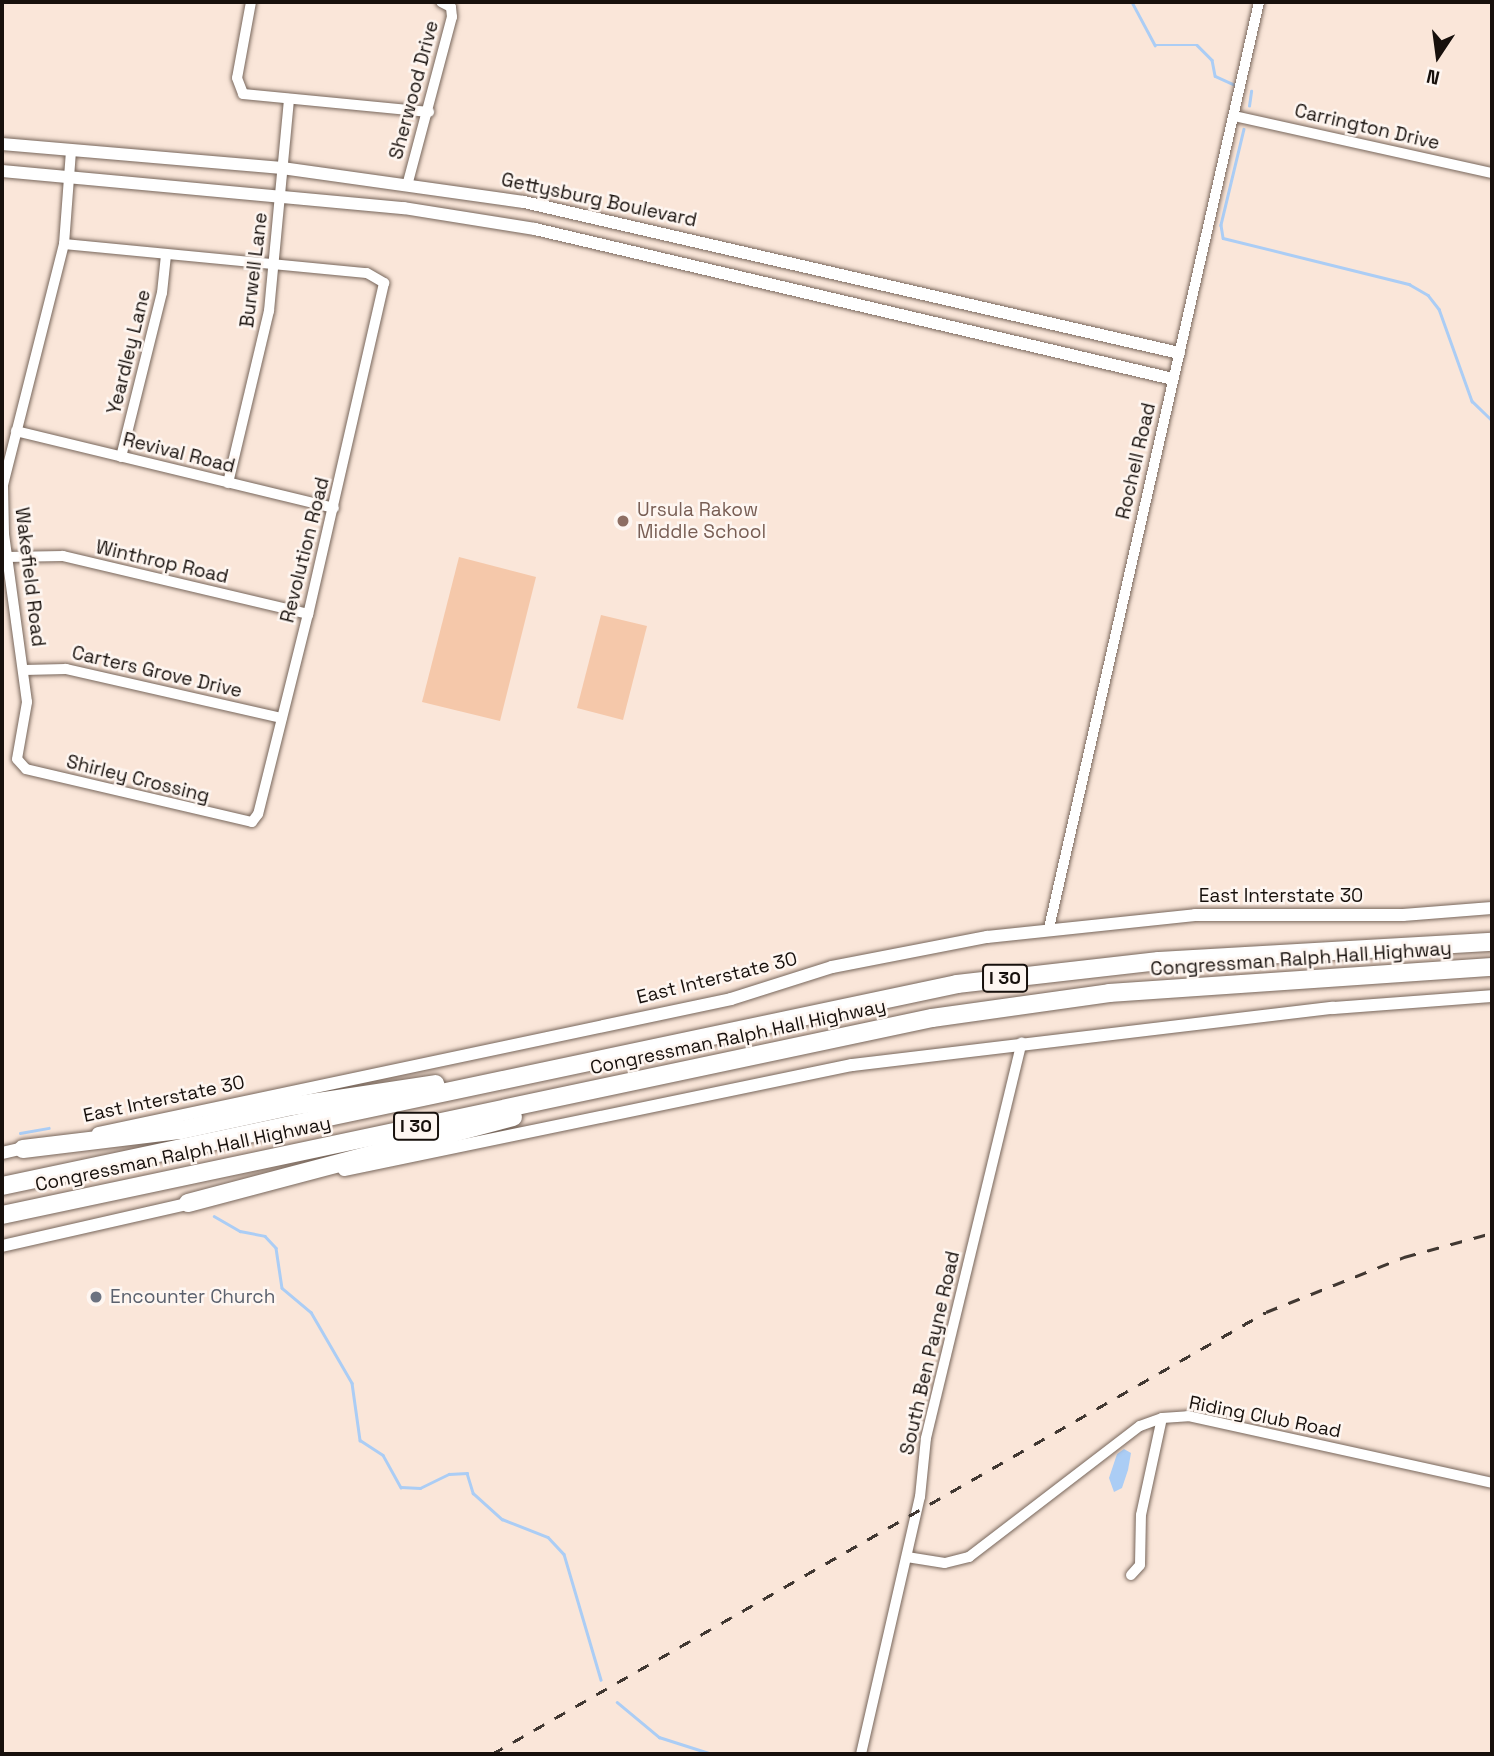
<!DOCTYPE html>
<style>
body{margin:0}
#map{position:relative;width:1494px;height:1756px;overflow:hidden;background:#fae6d9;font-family:"Space Grotesk",sans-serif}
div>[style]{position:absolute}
.green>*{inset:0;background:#f5c8aa}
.water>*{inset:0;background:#abcdf5}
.stream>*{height:2.5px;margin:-1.25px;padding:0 1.25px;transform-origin:1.25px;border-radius:1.25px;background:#abcdf5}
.roads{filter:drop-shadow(0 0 2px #77665b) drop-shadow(0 0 2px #77665b)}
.street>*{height:10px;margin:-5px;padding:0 5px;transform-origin:5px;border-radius:5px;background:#fff}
.secondary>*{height:12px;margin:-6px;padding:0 6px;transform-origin:6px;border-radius:6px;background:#fff}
.highway>*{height:18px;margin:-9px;padding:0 9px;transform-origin:9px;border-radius:9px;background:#fff}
.rail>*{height:2.5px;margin-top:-1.25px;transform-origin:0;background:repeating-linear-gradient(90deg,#413832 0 12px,transparent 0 24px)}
.dots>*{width:19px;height:19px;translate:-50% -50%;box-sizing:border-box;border:4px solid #fef6f1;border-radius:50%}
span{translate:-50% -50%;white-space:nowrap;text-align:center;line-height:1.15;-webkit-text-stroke:5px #fef6f1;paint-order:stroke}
.shield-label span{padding:2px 5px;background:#fef6f1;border:2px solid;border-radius:5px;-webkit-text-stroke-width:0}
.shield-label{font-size:18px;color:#17100c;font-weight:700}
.street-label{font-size:19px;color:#17100c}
.education-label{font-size:19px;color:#785e54}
.left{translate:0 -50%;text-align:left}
.worship-label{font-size:19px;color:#5b616d}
.frame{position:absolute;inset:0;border:4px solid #17100c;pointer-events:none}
.north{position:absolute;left:1403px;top:21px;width:70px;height:70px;-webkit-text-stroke:5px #fef6f1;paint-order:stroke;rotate:193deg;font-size:19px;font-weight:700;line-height:28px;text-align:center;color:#17100c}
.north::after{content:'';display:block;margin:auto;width:24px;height:32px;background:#17100c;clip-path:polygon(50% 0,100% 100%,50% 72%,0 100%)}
</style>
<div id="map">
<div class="green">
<i style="clip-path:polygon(459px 557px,536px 577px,500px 721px,422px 702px)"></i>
<i style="clip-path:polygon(601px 615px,647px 626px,623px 720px,577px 708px)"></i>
</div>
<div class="water">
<i style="clip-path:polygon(1124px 1449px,1131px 1453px,1128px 1470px,1122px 1488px,1114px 1492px,1109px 1478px,1117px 1454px)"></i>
</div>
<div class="stream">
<i style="left:1132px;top:2px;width:49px;rotate:61.9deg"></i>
<i style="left:1155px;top:45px;width:42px"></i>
<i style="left:1197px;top:45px;width:21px;rotate:45deg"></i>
<i style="left:1212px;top:60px;width:16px;rotate:79deg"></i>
<i style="left:1215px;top:76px;width:20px;rotate:24deg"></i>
<i style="left:1249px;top:106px;width:15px;rotate:-82deg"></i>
<i style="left:1244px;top:129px;width:99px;rotate:103.5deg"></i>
<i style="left:1221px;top:225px;width:13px;rotate:81deg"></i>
<i style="left:1223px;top:238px;width:192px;rotate:13.9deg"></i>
<i style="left:1409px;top:284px;width:22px;rotate:30deg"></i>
<i style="left:1428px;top:295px;width:18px;rotate:52deg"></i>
<i style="left:1439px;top:309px;width:98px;rotate:70.3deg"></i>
<i style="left:1472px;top:401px;width:28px;rotate:44deg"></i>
<i style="left:20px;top:1133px;width:29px;rotate:-10deg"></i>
<i style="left:214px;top:1216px;width:30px;rotate:30deg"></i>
<i style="left:240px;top:1231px;width:25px;rotate:11deg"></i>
<i style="left:265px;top:1236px;width:16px;rotate:47deg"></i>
<i style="left:276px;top:1248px;width:40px;rotate:81.5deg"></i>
<i style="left:282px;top:1288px;width:38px;rotate:40deg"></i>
<i style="left:311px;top:1312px;width:82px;rotate:60deg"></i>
<i style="left:352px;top:1383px;width:58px;rotate:82deg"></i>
<i style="left:360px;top:1440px;width:27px;rotate:33deg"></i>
<i style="left:383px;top:1455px;width:37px;rotate:61deg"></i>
<i style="left:401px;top:1487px;width:19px;rotate:3deg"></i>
<i style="left:420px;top:1488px;width:32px;rotate:-26deg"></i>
<i style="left:449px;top:1474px;width:18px;rotate:-3deg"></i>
<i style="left:467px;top:1473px;width:21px;rotate:73deg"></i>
<i style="left:473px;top:1493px;width:39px;rotate:42deg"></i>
<i style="left:502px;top:1519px;width:49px;rotate:21.4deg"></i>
<i style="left:548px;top:1537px;width:23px;rotate:47deg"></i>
<i style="left:564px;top:1554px;width:131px;rotate:73.6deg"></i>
<i style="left:617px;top:1702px;width:55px;rotate:39.8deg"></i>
<i style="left:659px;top:1737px;width:56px;rotate:17.8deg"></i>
</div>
<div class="roads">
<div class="street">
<i style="left:251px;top:2px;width:77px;rotate:100.4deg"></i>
<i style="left:237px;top:78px;width:17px;rotate:69deg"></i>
<i style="left:243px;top:94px;width:187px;rotate:5.5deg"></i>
<i style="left:1234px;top:116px;width:264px;rotate:12.5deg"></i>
<i style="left:408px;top:182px;width:171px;rotate:-75.1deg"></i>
<i style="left:452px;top:17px;width:10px;rotate:-96deg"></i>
<i style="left:451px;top:7px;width:11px;rotate:-153deg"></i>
<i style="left:64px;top:244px;width:304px;rotate:5.5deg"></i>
<i style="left:367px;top:273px;width:20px;rotate:30deg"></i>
<i style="left:384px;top:283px;width:340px;rotate:102.9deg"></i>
<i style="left:308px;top:614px;width:206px;rotate:104deg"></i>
<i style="left:258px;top:814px;width:10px;rotate:127deg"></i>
<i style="left:252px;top:822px;width:232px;rotate:-166.8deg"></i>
<i style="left:26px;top:769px;width:13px;rotate:-132deg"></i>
<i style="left:17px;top:759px;width:58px;rotate:-80deg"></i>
<i style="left:27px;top:702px;width:170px;rotate:-97.8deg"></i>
<i style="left:4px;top:534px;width:49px;rotate:-91.2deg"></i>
<i style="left:3px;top:485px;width:249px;rotate:-75.8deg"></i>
<i style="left:64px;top:244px;width:94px;rotate:-85.7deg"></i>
<i style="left:16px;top:431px;width:327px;rotate:13.6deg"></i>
<i style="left:121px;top:457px;width:169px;rotate:-76deg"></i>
<i style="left:162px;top:293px;width:39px;rotate:-84deg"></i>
<i style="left:228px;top:483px;width:177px;rotate:-76.6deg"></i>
<i style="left:269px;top:311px;width:213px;rotate:-84.6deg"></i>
<i style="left:6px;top:557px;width:57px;rotate:-1deg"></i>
<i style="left:63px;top:556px;width:252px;rotate:13.3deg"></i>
<i style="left:24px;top:670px;width:42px;rotate:-1.4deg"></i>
<i style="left:66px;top:669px;width:221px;rotate:12.8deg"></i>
<i style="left:1049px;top:928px;width:950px;rotate:-77.22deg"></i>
<i style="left:907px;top:1557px;width:38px;rotate:9deg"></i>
<i style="left:945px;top:1563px;width:25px;rotate:-14deg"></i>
<i style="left:969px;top:1557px;width:215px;rotate:-37.5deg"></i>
<i style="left:1140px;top:1426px;width:23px;rotate:-20deg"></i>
<i style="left:1162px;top:1418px;width:26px;rotate:-4deg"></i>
<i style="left:1188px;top:1416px;width:311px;rotate:12.4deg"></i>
<i style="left:1131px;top:1575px;width:13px;rotate:-48deg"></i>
<i style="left:1140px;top:1565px;width:50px;rotate:-88.9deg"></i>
<i style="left:1141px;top:1515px;width:99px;rotate:-77.8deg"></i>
<i style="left:861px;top:1754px;width:264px;rotate:-77.1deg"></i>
<i style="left:920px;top:1497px;width:59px;rotate:-84.2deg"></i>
<i style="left:926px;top:1438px;width:407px;rotate:-76.4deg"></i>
</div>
<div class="secondary">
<i style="left:2px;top:144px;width:281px;rotate:4.9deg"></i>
<i style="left:282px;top:168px;width:244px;rotate:8deg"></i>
<i style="left:524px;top:202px;width:672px;rotate:12.98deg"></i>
<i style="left:2px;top:171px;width:404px;rotate:5.3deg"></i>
<i style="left:404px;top:208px;width:133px;rotate:9.1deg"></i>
<i style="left:535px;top:229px;width:655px;rotate:13.23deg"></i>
<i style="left:98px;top:1133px;width:647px;rotate:-11.95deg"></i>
<i style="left:731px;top:999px;width:106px;rotate:-17.6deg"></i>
<i style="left:832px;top:967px;width:158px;rotate:-11deg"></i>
<i style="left:987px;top:937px;width:209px;rotate:-6deg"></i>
<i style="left:1195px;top:915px;width:208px"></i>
<i style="left:1403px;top:915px;width:89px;rotate:-4.5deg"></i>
<i style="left:2px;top:1153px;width:28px;rotate:-13deg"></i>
<i style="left:344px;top:1170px;width:519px;rotate:-11.68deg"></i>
<i style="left:852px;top:1065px;width:484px;rotate:-6.8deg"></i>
<i style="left:1333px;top:1008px;width:159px;rotate:-4.3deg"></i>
<i style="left:2px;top:1246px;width:199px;rotate:-12.8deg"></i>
</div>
<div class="highway">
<i style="left:23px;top:1149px;width:159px;rotate:-6.9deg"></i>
<i style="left:181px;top:1130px;width:114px;rotate:-12.2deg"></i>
<i style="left:292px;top:1106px;width:145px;rotate:-8.7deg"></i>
<i style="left:2px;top:1186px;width:976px;rotate:-11.94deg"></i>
<i style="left:957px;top:984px;width:203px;rotate:-6.5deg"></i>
<i style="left:1159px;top:961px;width:334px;rotate:-3.3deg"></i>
<i style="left:188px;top:1203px;width:336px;rotate:-14.8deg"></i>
<i style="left:2px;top:1215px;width:951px;rotate:-11.96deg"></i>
<i style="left:932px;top:1018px;width:179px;rotate:-8deg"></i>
<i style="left:1109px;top:993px;width:384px;rotate:-3.9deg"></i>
</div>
</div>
<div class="rail">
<i style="left:492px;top:1754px;width:891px;rotate:-29.73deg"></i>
<i style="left:1266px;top:1312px;width:149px;rotate:-21.7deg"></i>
<i style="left:1404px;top:1257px;width:91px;rotate:-15.3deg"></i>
</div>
<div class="dots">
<i style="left:623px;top:521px;background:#8d6e63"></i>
<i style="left:96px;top:1297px;background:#6b7280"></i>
</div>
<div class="shield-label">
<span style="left:1005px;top:978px">I 30</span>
<span style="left:416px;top:1126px">I 30</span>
</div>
<div class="street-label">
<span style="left:414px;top:90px;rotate:-75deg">Sherwood Drive</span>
<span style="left:1367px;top:127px;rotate:13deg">Carrington Drive</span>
<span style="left:599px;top:200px;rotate:12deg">Gettysburg Boulevard</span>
<span style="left:254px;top:270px;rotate:-83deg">Burwell Lane</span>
<span style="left:129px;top:352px;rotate:-76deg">Yeardley Lane</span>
<span style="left:179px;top:453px;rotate:14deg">Revival Road</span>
<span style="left:1136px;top:461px;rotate:-77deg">Rochell Road</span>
<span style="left:305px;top:550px;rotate:-76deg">Revolution Road</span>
<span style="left:162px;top:562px;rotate:13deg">Winthrop Road</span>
<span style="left:30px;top:577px;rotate:83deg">Wakefield Road</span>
<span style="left:157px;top:672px;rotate:13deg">Carters Grove Drive</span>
<span style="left:138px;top:779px;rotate:14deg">Shirley Crossing</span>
<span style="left:1281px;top:896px">East Interstate 30</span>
<span style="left:1301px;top:959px;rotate:-4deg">Congressman Ralph Hall Highway</span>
<span style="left:717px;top:978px;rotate:-14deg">East Interstate 30</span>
<span style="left:738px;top:1037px;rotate:-12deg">Congressman Ralph Hall Highway</span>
<span style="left:164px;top:1099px;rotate:-12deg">East Interstate 30</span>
<span style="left:183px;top:1154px;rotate:-12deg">Congressman Ralph Hall Highway</span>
<span style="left:930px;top:1353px;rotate:-77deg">South Ben Payne Road</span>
<span style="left:1265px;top:1417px;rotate:11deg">Riding Club Road</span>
</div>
<div class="education-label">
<span class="left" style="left:637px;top:521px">Ursula Rakow<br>Middle School</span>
</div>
<div class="worship-label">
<span class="left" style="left:110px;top:1297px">Encounter Church</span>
</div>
<div class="frame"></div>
<div class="north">N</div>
</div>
